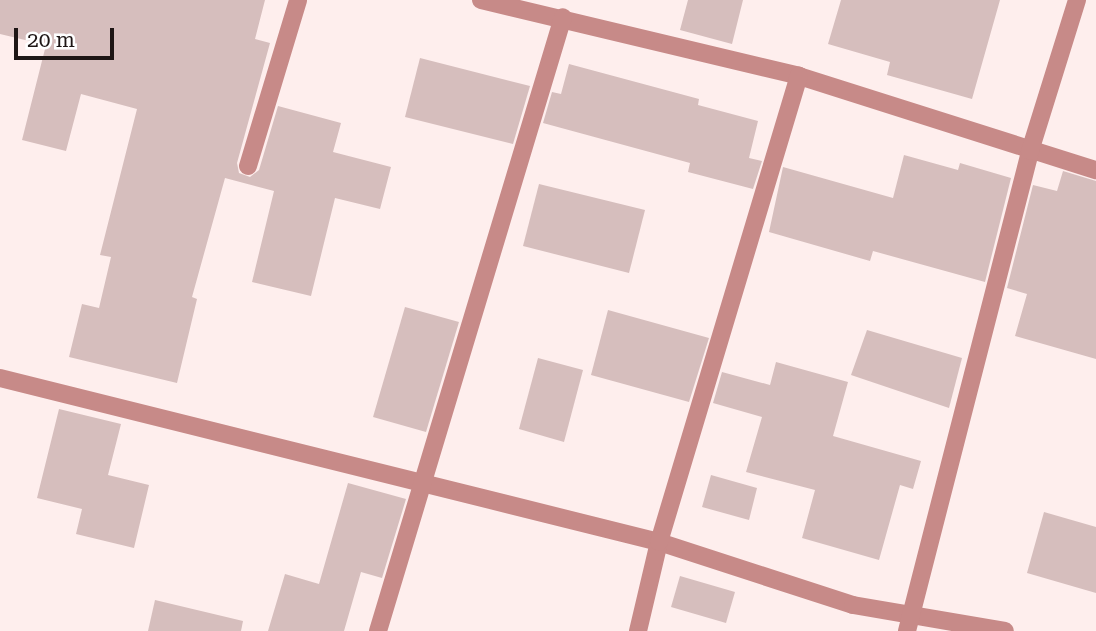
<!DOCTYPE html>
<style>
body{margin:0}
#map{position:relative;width:1096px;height:631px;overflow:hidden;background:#feeeed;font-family:"Roboto Serif",serif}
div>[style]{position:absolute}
.building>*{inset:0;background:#d6bebd}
.lane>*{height:18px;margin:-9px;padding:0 9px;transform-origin:9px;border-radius:9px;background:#c78a88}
.street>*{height:18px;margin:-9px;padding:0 9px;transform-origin:9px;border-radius:9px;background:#c78a88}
span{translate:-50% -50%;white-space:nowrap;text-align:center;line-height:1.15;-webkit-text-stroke:5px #fff;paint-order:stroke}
.scale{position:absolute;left:14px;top:28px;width:100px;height:32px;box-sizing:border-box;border:4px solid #1e1615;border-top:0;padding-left:9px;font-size:21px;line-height:24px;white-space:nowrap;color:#1e1615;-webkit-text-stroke:5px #fff;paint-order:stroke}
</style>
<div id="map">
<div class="building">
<i style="clip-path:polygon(0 0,265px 0,255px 39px,270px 43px,237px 163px,239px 173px,250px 177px,259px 170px,278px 106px,341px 123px,333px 152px,391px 167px,380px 209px,335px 198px,311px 296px,252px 282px,274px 191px,225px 178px,192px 297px,197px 299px,177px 383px,69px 357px,82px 304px,99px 308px,111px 257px,100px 255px,137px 109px,81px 94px,66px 151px,22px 140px,46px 45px,0 34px)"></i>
<i style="clip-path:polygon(688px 0,743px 0,732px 44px,680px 30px)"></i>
<i style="clip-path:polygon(841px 0,1000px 0,972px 99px,887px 75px,890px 62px,828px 44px)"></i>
<i style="clip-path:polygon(420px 58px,530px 86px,513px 144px,405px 117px)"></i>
<i style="clip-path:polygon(569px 64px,699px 99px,698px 105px,758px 121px,749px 158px,762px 161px,753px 189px,688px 172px,690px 163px,543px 123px,552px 92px,561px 94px)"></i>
<i style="clip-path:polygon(904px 155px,958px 170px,960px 163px,1011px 178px,985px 282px,873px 251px,870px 261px,769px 232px,783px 167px,893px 198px)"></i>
<i style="clip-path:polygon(1063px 171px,1096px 181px,1096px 359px,1015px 336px,1027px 294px,1007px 288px,1033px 185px,1057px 191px)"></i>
<i style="clip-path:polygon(539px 184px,645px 210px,629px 273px,523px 246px)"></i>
<i style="clip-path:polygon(405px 307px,459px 322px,426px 432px,373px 417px)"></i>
<i style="clip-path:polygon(608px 310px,709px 338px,689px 402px,591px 375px)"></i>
<i style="clip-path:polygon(867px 330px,962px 358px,949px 408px,851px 375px)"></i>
<i style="clip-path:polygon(538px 358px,583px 370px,564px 442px,519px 429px)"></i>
<i style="clip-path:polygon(776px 362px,848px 382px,833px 436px,921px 461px,913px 489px,900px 485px,879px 560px,802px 538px,815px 490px,746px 472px,762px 417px,713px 403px,722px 372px,770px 385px)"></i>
<i style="clip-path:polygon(59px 409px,121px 424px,108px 475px,149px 485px,134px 548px,76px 534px,82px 509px,37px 498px)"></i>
<i style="clip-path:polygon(711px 475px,757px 488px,749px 520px,702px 507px)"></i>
<i style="clip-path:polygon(348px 483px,406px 499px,382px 578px,361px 572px,344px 631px,268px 631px,285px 574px,319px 584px)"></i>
<i style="clip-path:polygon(1044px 512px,1096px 527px,1096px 593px,1027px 573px)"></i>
<i style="clip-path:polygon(680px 576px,735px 592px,726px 623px,671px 607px)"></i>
<i style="clip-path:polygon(155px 600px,243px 621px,241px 631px,148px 631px)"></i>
</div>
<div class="lane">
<i style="left:248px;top:166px;width:173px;rotate:-73.2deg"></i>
</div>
<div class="street">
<i style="left:481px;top:0;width:327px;rotate:13.4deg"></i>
<i style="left:799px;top:76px;width:312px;rotate:17.6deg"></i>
<i style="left:0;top:378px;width:679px;rotate:13.97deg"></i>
<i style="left:659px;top:542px;width:204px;rotate:18deg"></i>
<i style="left:853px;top:605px;width:154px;rotate:9.7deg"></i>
<i style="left:378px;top:631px;width:641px;rotate:-73.23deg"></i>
<i style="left:638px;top:631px;width:91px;rotate:-76.7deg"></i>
<i style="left:659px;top:542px;width:487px;rotate:-73.3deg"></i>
<i style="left:907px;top:631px;width:496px;rotate:-75.6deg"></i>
<i style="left:1030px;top:151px;width:158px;rotate:-72.7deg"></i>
</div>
<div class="scale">20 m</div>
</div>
